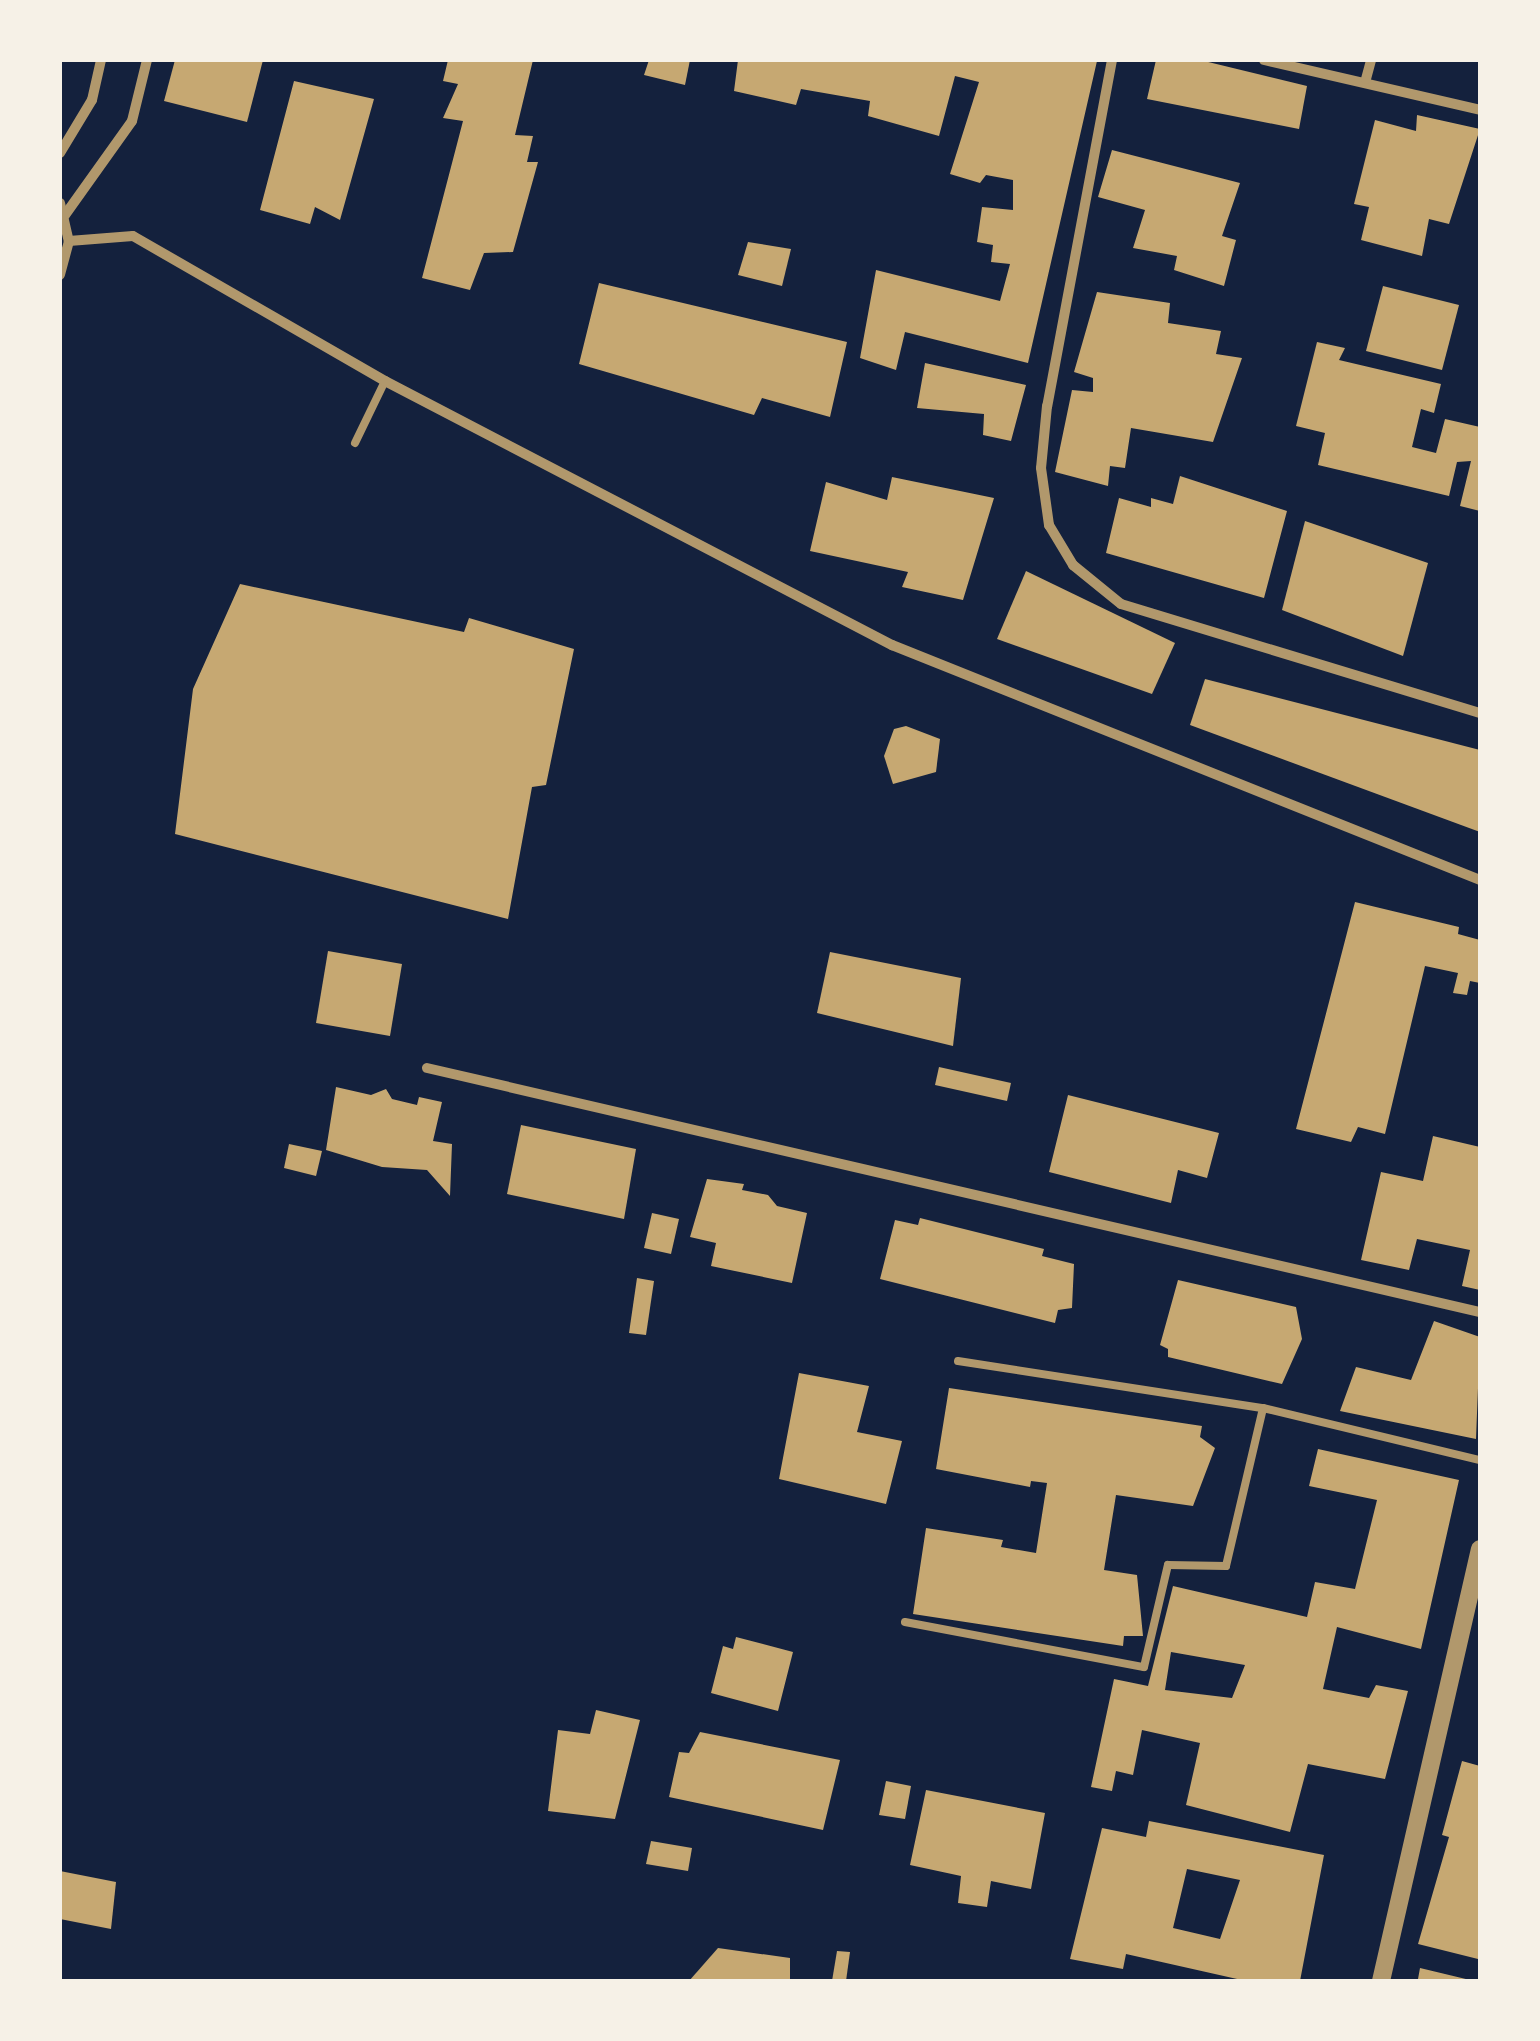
<!DOCTYPE html>
<style>
body{margin:0}
#map{position:relative;width:1540px;height:2041px;overflow:hidden;background:#14213d;font-family:"PT Serif",serif}
div>[style]{position:absolute}
.building>*{inset:0;background:#c6a872}
.service>*{height:8px;margin:-4px;padding:0 4px;transform-origin:4px;border-radius:4px;background:#b1986c}
.minor>*{height:10px;margin:-5px;padding:0 5px;transform-origin:5px;border-radius:5px;background:#b1986c}
.tertiary>*{height:18px;margin:-9px;padding:0 9px;transform-origin:9px;border-radius:9px;background:#b1986c}
span{translate:-50% -50%;white-space:nowrap;text-align:center;line-height:1.15;-webkit-text-stroke:10px #f6f1e7;paint-order:stroke}
.frame{position:absolute;inset:0;border:62px solid #f6f1e7;pointer-events:none}
</style>
<div id="map">
<div class="building">
<i style="clip-path:polygon(175px 60px,263px 60px,247px 122px,164px 101px)"></i>
<i style="clip-path:polygon(448px 60px,533px 60px,515px 135px,533px 136px,527px 162px,538px 162px,513px 252px,484px 253px,470px 290px,422px 278px,463px 121px,443px 118px,458px 84px,443px 81px)"></i>
<i style="clip-path:polygon(649px 60px,690px 60px,685px 85px,644px 75px)"></i>
<i style="clip-path:polygon(738px 60px,1097px 61px,1028px 363px,905px 332px,896px 370px,860px 358px,876px 270px,1000px 301px,1010px 264px,991px 262px,993px 245px,977px 242px,982px 207px,1013px 210px,1013px 180px,986px 175px,980px 183px,950px 174px,979px 82px,955px 76px,939px 136px,868px 116px,870px 101px,801px 89px,796px 105px,734px 91px)"></i>
<i style="clip-path:polygon(1156px 60px,1200px 60px,1307px 86px,1299px 129px,1147px 99px)"></i>
<i style="clip-path:polygon(294px 81px,374px 99px,340px 220px,315px 207px,310px 224px,260px 210px)"></i>
<i style="clip-path:polygon(1417px 115px,1480px 129px,1449px 224px,1429px 219px,1422px 256px,1361px 240px,1369px 207px,1354px 204px,1375px 120px,1416px 131px)"></i>
<i style="clip-path:polygon(1112px 150px,1240px 183px,1222px 236px,1236px 240px,1224px 286px,1174px 270px,1177px 256px,1133px 248px,1145px 210px,1098px 197px)"></i>
<i style="clip-path:polygon(748px 242px,791px 249px,782px 286px,738px 275px)"></i>
<i style="clip-path:polygon(599px 283px,847px 342px,830px 417px,762px 398px,754px 415px,579px 364px)"></i>
<i style="clip-path:polygon(1383px 286px,1459px 305px,1442px 370px,1366px 351px)"></i>
<i style="clip-path:polygon(1097px 292px,1170px 303px,1168px 323px,1221px 331px,1216px 354px,1242px 358px,1213px 442px,1131px 428px,1125px 468px,1110px 466px,1108px 486px,1055px 472px,1072px 390px,1093px 392px,1093px 378px,1074px 372px)"></i>
<i style="clip-path:polygon(1317px 342px,1345px 348px,1339px 360px,1441px 384px,1434px 413px,1421px 409px,1412px 447px,1436px 453px,1445px 419px,1480px 427px,1480px 511px,1460px 506px,1471px 461px,1457px 462px,1449px 496px,1318px 465px,1325px 433px,1296px 426px)"></i>
<i style="clip-path:polygon(925px 363px,1026px 385px,1011px 441px,983px 435px,984px 414px,917px 408px)"></i>
<i style="clip-path:polygon(1180px 476px,1287px 511px,1264px 598px,1106px 553px,1119px 498px,1151px 507px,1151px 498px,1173px 504px)"></i>
<i style="clip-path:polygon(892px 477px,994px 498px,963px 600px,902px 587px,908px 572px,810px 551px,826px 482px,887px 500px)"></i>
<i style="clip-path:polygon(1305px 521px,1428px 563px,1403px 656px,1282px 610px)"></i>
<i style="clip-path:polygon(1026px 571px,1175px 643px,1152px 694px,997px 639px)"></i>
<i style="clip-path:polygon(240px 584px,464px 632px,469px 618px,574px 649px,546px 785px,532px 787px,508px 919px,175px 834px,193px 689px)"></i>
<i style="clip-path:polygon(1205px 679px,1480px 750px,1480px 832px,1190px 725px)"></i>
<i style="clip-path:polygon(906px 726px,940px 739px,936px 772px,893px 784px,884px 756px,894px 729px)"></i>
<i style="clip-path:polygon(1355px 902px,1459px 927px,1458px 934px,1480px 940px,1480px 983px,1470px 981px,1467px 995px,1453px 993px,1458px 973px,1425px 966px,1385px 1134px,1358px 1127px,1351px 1142px,1296px 1129px)"></i>
<i style="clip-path:polygon(328px 951px,402px 964px,390px 1036px,316px 1023px)"></i>
<i style="clip-path:polygon(830px 952px,961px 978px,953px 1046px,817px 1013px)"></i>
<i style="clip-path:polygon(939px 1067px,1011px 1083px,1007px 1101px,935px 1085px)"></i>
<i style="clip-path:polygon(336px 1087px,371px 1095px,386px 1089px,392px 1099px,417px 1105px,419px 1097px,442px 1102px,433px 1141px,452px 1144px,450px 1196px,427px 1170px,382px 1167px,326px 1150px)"></i>
<i style="clip-path:polygon(1068px 1095px,1219px 1133px,1207px 1178px,1178px 1170px,1171px 1203px,1049px 1172px)"></i>
<i style="clip-path:polygon(521px 1125px,636px 1149px,624px 1219px,507px 1194px)"></i>
<i style="clip-path:polygon(1433px 1136px,1480px 1147px,1480px 1290px,1462px 1286px,1470px 1250px,1417px 1239px,1409px 1270px,1361px 1260px,1381px 1172px,1423px 1181px)"></i>
<i style="clip-path:polygon(289px 1144px,322px 1151px,316px 1176px,284px 1168px)"></i>
<i style="clip-path:polygon(707px 1179px,744px 1184px,742px 1190px,768px 1195px,777px 1206px,807px 1213px,792px 1283px,711px 1266px,716px 1243px,690px 1237px)"></i>
<i style="clip-path:polygon(652px 1213px,679px 1219px,671px 1254px,644px 1248px)"></i>
<i style="clip-path:polygon(920px 1218px,1044px 1249px,1042px 1256px,1074px 1264px,1072px 1308px,1058px 1310px,1055px 1323px,880px 1279px,895px 1220px,918px 1225px)"></i>
<i style="clip-path:polygon(637px 1278px,654px 1281px,646px 1335px,629px 1333px)"></i>
<i style="clip-path:polygon(1178px 1280px,1296px 1307px,1302px 1339px,1282px 1384px,1168px 1357px,1168px 1349px,1160px 1345px)"></i>
<i style="clip-path:polygon(1434px 1321px,1480px 1337px,1476px 1439px,1340px 1411px,1356px 1367px,1411px 1380px)"></i>
<i style="clip-path:polygon(799px 1373px,869px 1386px,857px 1432px,902px 1441px,886px 1504px,779px 1479px)"></i>
<i style="clip-path:polygon(949px 1388px,1202px 1426px,1200px 1437px,1215px 1448px,1193px 1506px,1116px 1495px,1104px 1570px,1137px 1575px,1143px 1636px,1124px 1636px,1123px 1646px,913px 1614px,926px 1528px,1003px 1540px,1001px 1547px,1036px 1553px,1047px 1483px,1031px 1481px,1030px 1487px,936px 1469px)"></i>
<i style="clip-path:polygon(evenodd,1318px 1449px,1459px 1480px,1421px 1649px,1337px 1627px,1323px 1689px,1369px 1698px,1376px 1685px,1408px 1691px,1385px 1779px,1308px 1764px,1290px 1832px,1186px 1805px,1200px 1743px,1142px 1730px,1133px 1775px,1116px 1771px,1112px 1791px,1091px 1787px,1114px 1679px,1148px 1686px,1173px 1586px,1307px 1617px,1315px 1582px,1355px 1589px,1377px 1500px,1309px 1486px,1318px 1449px,1171px 1652px,1245px 1665px,1232px 1698px,1165px 1690px,1171px 1652px)"></i>
<i style="clip-path:polygon(736px 1637px,793px 1652px,778px 1711px,711px 1693px,723px 1646px,733px 1649px)"></i>
<i style="clip-path:polygon(596px 1710px,640px 1720px,615px 1819px,548px 1811px,558px 1730px,590px 1734px)"></i>
<i style="clip-path:polygon(700px 1732px,840px 1760px,823px 1830px,669px 1797px,679px 1752px,689px 1753px)"></i>
<i style="clip-path:polygon(1462px 1761px,1480px 1766px,1478px 1959px,1418px 1944px,1449px 1837px,1442px 1835px)"></i>
<i style="clip-path:polygon(886px 1781px,911px 1786px,905px 1819px,879px 1815px)"></i>
<i style="clip-path:polygon(926px 1790px,1045px 1813px,1031px 1889px,991px 1881px,987px 1907px,958px 1903px,961px 1876px,910px 1865px)"></i>
<i style="clip-path:polygon(evenodd,1149px 1821px,1324px 1855px,1300px 1981px,1246px 1981px,1126px 1954px,1123px 1969px,1070px 1959px,1102px 1828px,1146px 1837px,1149px 1821px,1187px 1869px,1240px 1880px,1220px 1939px,1173px 1928px,1187px 1869px)"></i>
<i style="clip-path:polygon(651px 1841px,692px 1848px,688px 1871px,646px 1864px)"></i>
<i style="clip-path:polygon(60px 1871px,116px 1882px,111px 1929px,60px 1919px)"></i>
<i style="clip-path:polygon(718px 1948px,790px 1958px,790px 1981px,689px 1981px)"></i>
<i style="clip-path:polygon(837px 1951px,850px 1952px,846px 1981px,832px 1981px)"></i>
<i style="clip-path:polygon(1420px 1968px,1470px 1980px,1470px 1981px,1409px 1981px,1418px 1979px)"></i>
</div>
<div class="service">
<i style="left:355px;top:443px;width:69px;rotate:-64.2deg"></i>
<i style="left:958px;top:1361px;width:309px;rotate:8.8deg"></i>
<i style="left:1263px;top:1408px;width:223px;rotate:13.5deg"></i>
<i style="left:905px;top:1622px;width:243px;rotate:10.7deg"></i>
<i style="left:1144px;top:1667px;width:105px;rotate:-76.8deg"></i>
<i style="left:1168px;top:1565px;width:58px;rotate:1deg"></i>
<i style="left:1226px;top:1566px;width:162px;rotate:-76.8deg"></i>
</div>
<div class="minor">
<i style="left:1112px;top:60px;width:352px;rotate:100.6deg"></i>
<i style="left:1047px;top:406px;width:62px;rotate:95.5deg"></i>
<i style="left:1041px;top:468px;width:58px;rotate:82deg"></i>
<i style="left:1049px;top:525px;width:47px;rotate:59deg"></i>
<i style="left:1073px;top:565px;width:62px;rotate:39.1deg"></i>
<i style="left:1121px;top:604px;width:375px;rotate:16.9deg"></i>
<i style="left:1264px;top:60px;width:222px;rotate:13deg"></i>
<i style="left:1366px;top:79px;width:20px;rotate:-75deg"></i>
<i style="left:60px;top:153px;width:62px;rotate:-58.9deg"></i>
<i style="left:92px;top:100px;width:41px;rotate:-77.3deg"></i>
<i style="left:60px;top:203px;width:39px;rotate:77deg"></i>
<i style="left:69px;top:241px;width:35px;rotate:105deg"></i>
<i style="left:65px;top:215px;width:115px;rotate:-54.5deg"></i>
<i style="left:132px;top:121px;width:63px;rotate:-76.2deg"></i>
<i style="left:69px;top:241px;width:64px;rotate:-4.5deg"></i>
<i style="left:133px;top:236px;width:291px;rotate:29.9deg"></i>
<i style="left:385px;top:381px;width:572px;rotate:27.51deg"></i>
<i style="left:892px;top:645px;width:633px;rotate:21.78deg"></i>
<i style="left:427px;top:1068px;width:1081px;rotate:13.05deg"></i>
</div>
<div class="tertiary">
<i style="left:1381px;top:1981px;width:443px;rotate:-77.1deg"></i>
</div>
<div class="frame"></div>
</div>
